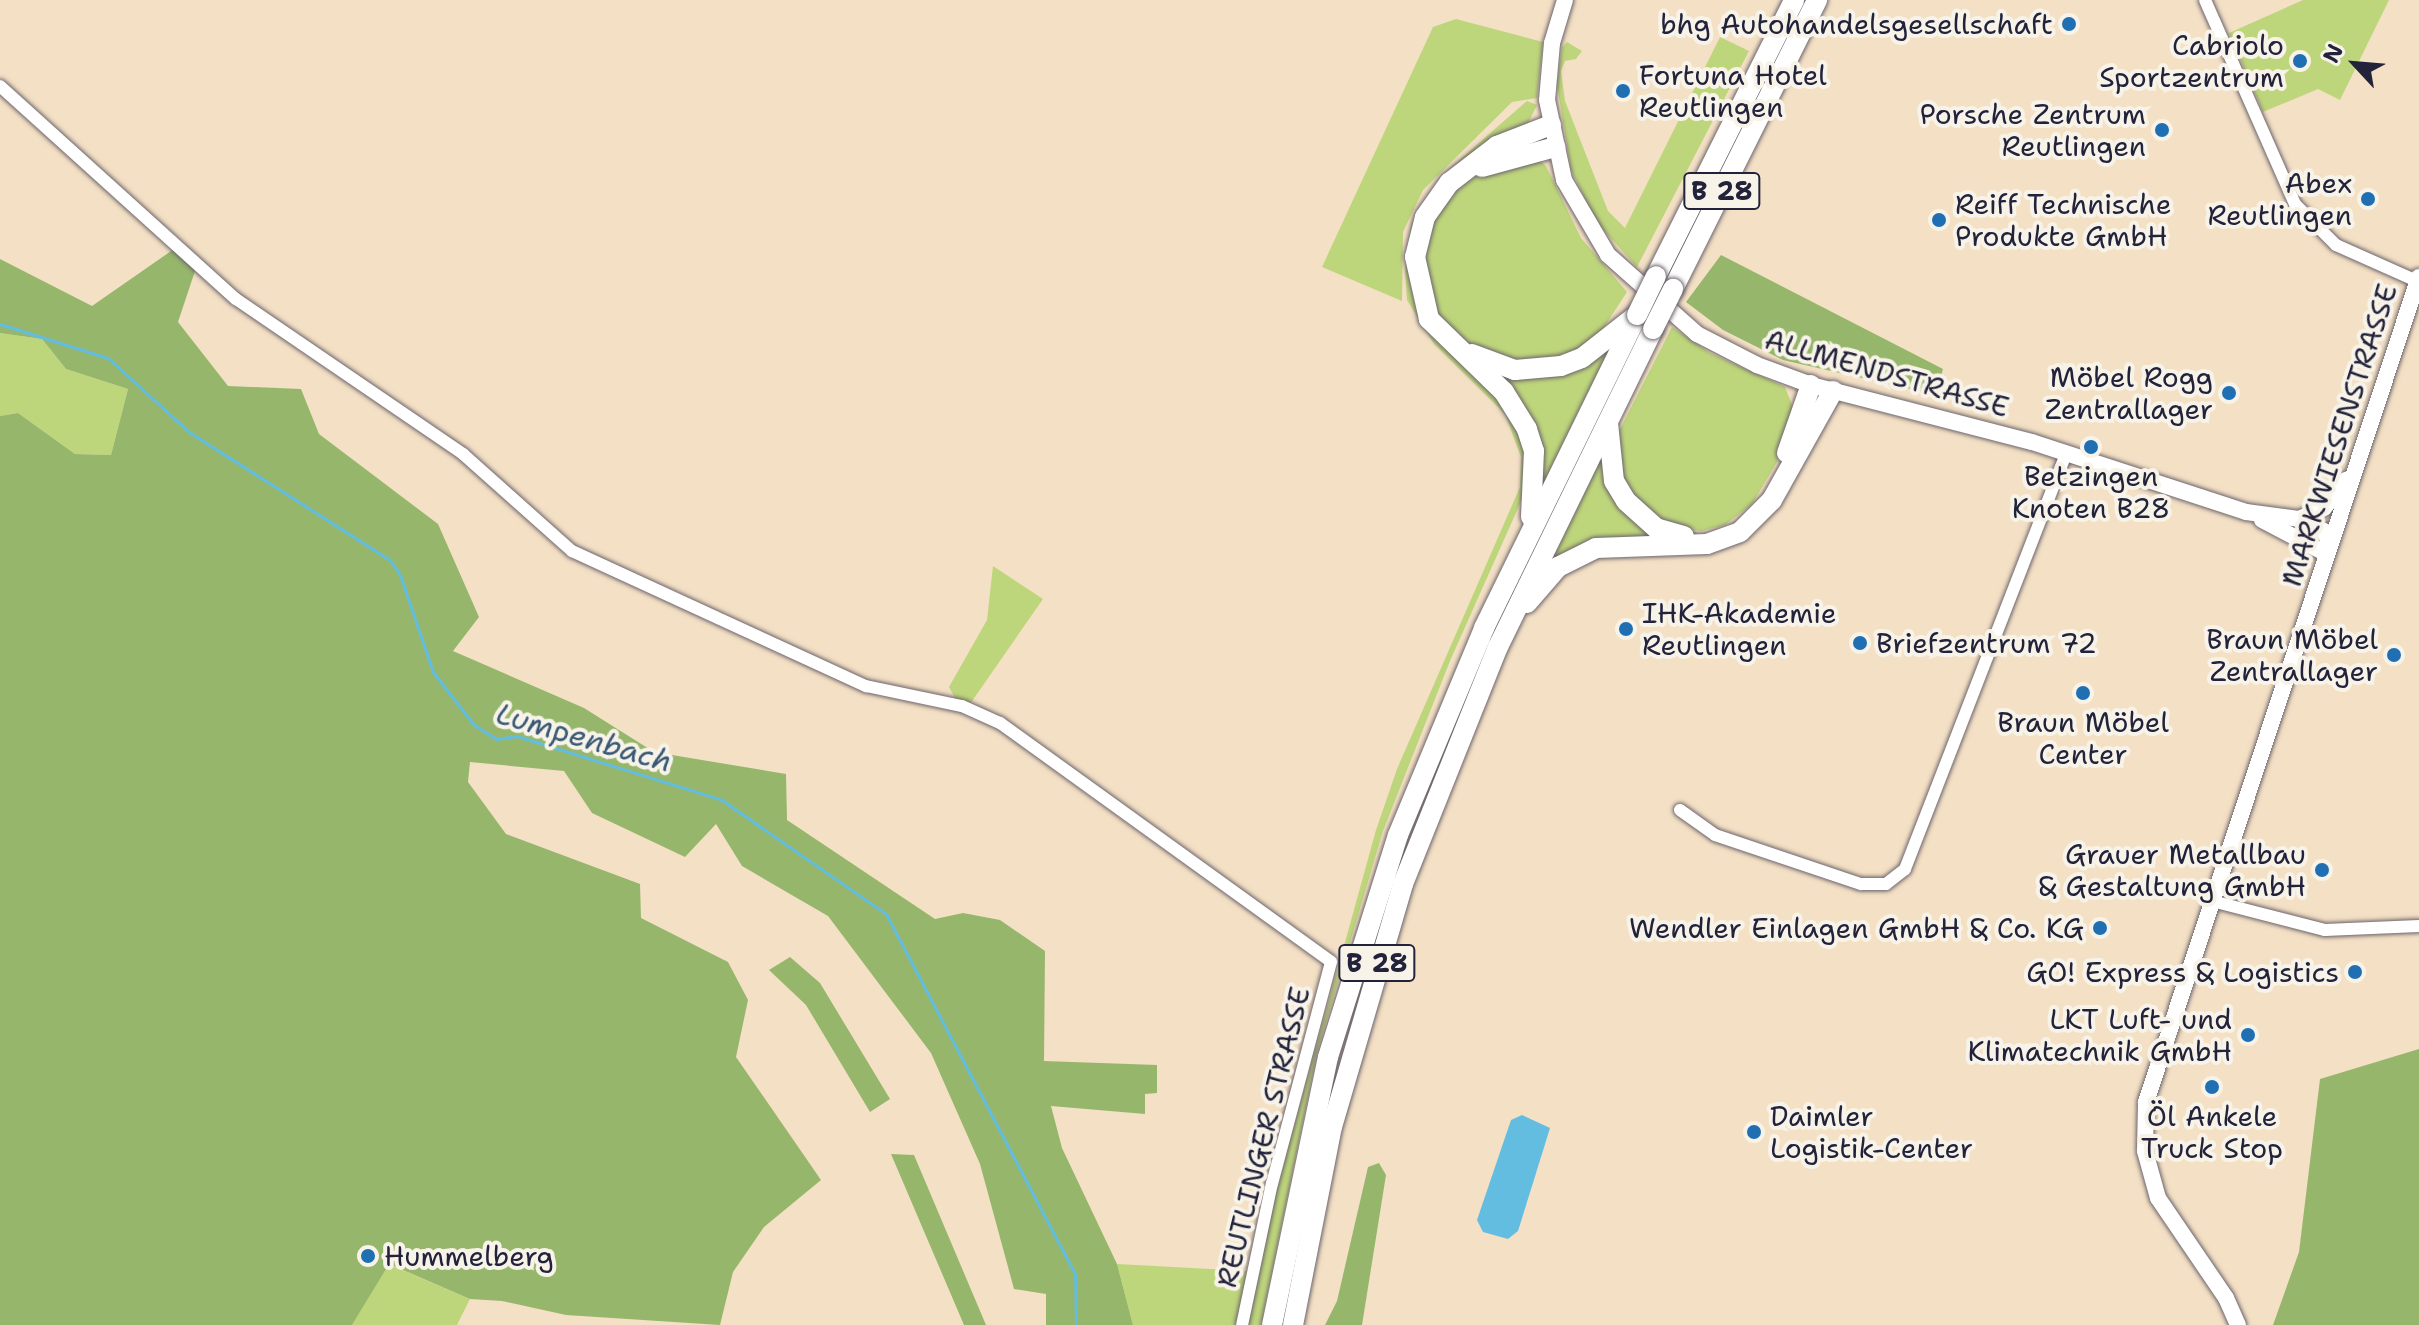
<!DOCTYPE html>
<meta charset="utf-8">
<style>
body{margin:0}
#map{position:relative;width:2419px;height:1325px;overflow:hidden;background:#f4e0c5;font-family:"Shantell Sans",sans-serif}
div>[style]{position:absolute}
.green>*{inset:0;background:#bed67b}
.forest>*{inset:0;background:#96b76b}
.water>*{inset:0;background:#62bde0}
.stream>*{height:3px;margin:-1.5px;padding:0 1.5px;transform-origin:1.5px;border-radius:1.5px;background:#62bde0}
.roads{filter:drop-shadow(0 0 2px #6c646b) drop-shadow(0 0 2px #6c646b)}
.minor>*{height:12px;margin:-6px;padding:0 6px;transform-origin:6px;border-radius:6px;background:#fff}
.tertiary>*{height:16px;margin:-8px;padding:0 8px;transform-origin:8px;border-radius:8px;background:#fff}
.trunk>*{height:20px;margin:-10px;padding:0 10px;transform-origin:10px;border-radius:10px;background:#fff}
.bridges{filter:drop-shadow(0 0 2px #6c646b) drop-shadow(0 0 2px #6c646b)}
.trunk-bridge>*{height:20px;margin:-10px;padding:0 10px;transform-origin:10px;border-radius:10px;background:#fff}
.dots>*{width:22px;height:22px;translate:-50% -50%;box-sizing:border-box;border:4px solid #f7f3e8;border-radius:50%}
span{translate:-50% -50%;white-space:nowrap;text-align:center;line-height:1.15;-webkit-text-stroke:8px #f7f3e8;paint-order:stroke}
.shield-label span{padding:2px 6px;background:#f7f3e8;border:2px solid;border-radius:6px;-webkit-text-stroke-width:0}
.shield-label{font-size:26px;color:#22223b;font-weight:700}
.poi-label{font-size:28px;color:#22223b}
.right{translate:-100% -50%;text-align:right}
.left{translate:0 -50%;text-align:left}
.street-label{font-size:28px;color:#22223b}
.water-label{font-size:30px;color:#385875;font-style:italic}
.north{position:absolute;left:2315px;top:24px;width:80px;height:80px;-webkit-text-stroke:6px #f7f3e8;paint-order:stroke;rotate:296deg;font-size:22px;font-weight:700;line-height:32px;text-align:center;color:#22223b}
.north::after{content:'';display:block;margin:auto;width:28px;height:36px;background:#22223b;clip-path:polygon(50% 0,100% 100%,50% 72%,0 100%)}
</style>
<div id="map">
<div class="green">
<i style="clip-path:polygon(2303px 0,2389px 0,2340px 100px,2318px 89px,2263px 112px,2229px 33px)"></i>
<i style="clip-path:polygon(1456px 19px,1543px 42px,1537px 98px,1512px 102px,1423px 190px,1403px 232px,1402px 301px,1322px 267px,1433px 27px)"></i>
<i style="clip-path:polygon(1720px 37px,1749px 51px,1637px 267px,1597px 223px,1571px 170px,1557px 85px,1562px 47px,1567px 42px,1582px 51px,1576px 59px,1565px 61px,1561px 71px,1565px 101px,1608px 211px,1625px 228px)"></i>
<i style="clip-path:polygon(1527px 101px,1537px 105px,1528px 123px,1445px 180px,1412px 281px,1500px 397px,1525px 441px,1527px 488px,1450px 661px,1383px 831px,1317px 1053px,1261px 1325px,1248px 1325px,1272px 1206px,1376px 830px,1397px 769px,1520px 487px,1521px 457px,1505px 414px,1434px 344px,1407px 300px,1405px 271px,1411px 224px,1448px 170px)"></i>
<i style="clip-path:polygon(1537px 158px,1546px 166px,1581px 238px,1627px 292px,1595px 341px,1536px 367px,1479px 354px,1438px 314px,1424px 257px,1434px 221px,1456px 191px,1485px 168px)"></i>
<i style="clip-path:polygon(1672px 327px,1710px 353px,1785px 387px,1794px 410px,1777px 462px,1752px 504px,1725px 525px,1701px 531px,1658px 524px,1618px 480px,1615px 439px)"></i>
<i style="clip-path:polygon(0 333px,42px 339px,66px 369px,128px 389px,111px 455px,75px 454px,18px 413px,0 416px)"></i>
<i style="clip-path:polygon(1616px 337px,1539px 493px,1539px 479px,1497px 374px,1513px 376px)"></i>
<i style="clip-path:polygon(1601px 445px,1653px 537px,1585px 543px,1534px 581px)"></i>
<i style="clip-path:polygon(993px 566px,1043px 599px,970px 704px,956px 700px,949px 687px,987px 620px)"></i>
<i style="clip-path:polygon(388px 1264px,470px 1299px,457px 1325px,352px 1325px)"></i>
<i style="clip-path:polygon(1117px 1264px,1248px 1271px,1238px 1325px,1133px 1325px)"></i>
</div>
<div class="forest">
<i style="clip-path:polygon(174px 249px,196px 268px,178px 322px,228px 386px,301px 389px,319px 434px,438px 524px,479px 617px,453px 651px,584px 708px,654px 752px,786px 774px,787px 820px,935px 919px,963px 913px,1000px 920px,1045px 951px,1044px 1061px,1157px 1065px,1157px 1093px,1145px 1094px,1145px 1114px,1051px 1106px,1062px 1148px,1117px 1264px,1133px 1325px,1046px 1325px,1046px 1294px,1014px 1289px,980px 1164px,931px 1053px,828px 916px,742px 866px,716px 824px,685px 857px,592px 813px,564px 771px,470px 762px,468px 782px,506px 834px,640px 884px,641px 918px,728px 962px,748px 1000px,736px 1057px,821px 1180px,764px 1227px,733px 1272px,720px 1325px,566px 1315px,502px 1301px,470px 1299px,389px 1264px,352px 1325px,0 1325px,0 416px,18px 413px,75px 454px,111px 455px,128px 389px,66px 369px,42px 339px,0 333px,0 259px,92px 306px)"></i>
<i style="clip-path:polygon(1721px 255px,1943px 369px,1936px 395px,1783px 360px,1723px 330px,1686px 302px)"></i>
<i style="clip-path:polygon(790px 957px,820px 983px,890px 1099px,870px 1112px,806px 1005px,769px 970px)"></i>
<i style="clip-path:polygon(2419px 1049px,2419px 1325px,2273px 1325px,2299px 1252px,2320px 1079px)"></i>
<i style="clip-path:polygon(891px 1154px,914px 1155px,986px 1325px,964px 1325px)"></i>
<i style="clip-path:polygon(1379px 1163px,1386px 1175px,1362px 1325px,1325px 1325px,1337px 1301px,1368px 1167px)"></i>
</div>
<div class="water">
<i style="clip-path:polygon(1522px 1115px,1550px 1128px,1518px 1231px,1508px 1239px,1483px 1232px,1477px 1220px,1511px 1120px)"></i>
</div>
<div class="stream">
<i style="left:0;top:324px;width:113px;rotate:17.5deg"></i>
<i style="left:108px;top:358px;width:110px;rotate:42.4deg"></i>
<i style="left:189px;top:432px;width:238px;rotate:32.5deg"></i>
<i style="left:390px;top:560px;width:18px;rotate:56deg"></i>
<i style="left:400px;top:575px;width:102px;rotate:71.2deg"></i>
<i style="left:433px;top:672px;width:67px;rotate:52.3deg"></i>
<i style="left:474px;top:725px;width:26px;rotate:32deg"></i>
<i style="left:496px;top:739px;width:21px;rotate:-8deg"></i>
<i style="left:517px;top:736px;width:215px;rotate:17.3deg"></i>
<i style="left:722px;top:800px;width:200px;rotate:34.8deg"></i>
<i style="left:886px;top:914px;width:407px;rotate:62.3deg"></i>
<i style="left:1075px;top:1274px;width:51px;rotate:88.9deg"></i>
</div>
<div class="roads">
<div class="minor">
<i style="left:2205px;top:0;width:223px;rotate:66.2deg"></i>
<i style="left:2295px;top:204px;width:58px;rotate:45deg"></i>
<i style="left:2336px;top:245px;width:91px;rotate:24deg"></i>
<i style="left:0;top:86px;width:318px;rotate:42.1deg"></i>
<i style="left:236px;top:299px;width:275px;rotate:34.3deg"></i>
<i style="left:463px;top:454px;width:146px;rotate:41.7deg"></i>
<i style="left:572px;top:551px;width:324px;rotate:24.7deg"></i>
<i style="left:866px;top:686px;width:98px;rotate:11.8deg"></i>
<i style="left:962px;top:706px;width:42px;rotate:24.1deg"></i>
<i style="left:1000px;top:723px;width:408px;rotate:35.8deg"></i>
<i style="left:1331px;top:962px;width:229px;rotate:104.9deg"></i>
<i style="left:1272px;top:1183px;width:145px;rotate:101.9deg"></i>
<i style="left:1680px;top:810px;width:43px;rotate:35.5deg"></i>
<i style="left:1715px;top:835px;width:154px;rotate:18.6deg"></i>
<i style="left:1861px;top:884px;width:25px"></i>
<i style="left:1886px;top:884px;width:24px;rotate:-38deg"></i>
<i style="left:1905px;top:869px;width:447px;rotate:-68.8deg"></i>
<i style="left:2212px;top:901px;width:117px;rotate:14.4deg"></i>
<i style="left:2325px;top:930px;width:94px;rotate:-2.4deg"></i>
</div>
<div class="tertiary">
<i style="left:1565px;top:0;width:45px;rotate:106.8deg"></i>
<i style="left:1552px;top:43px;width:57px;rotate:95deg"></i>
<i style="left:1547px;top:100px;width:82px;rotate:78deg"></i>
<i style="left:1564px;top:180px;width:87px;rotate:59.6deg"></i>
<i style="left:1608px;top:255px;width:119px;rotate:41.6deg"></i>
<i style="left:1697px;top:334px;width:68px;rotate:27.3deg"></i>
<i style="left:1757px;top:365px;width:58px;rotate:20.3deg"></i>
<i style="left:1811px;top:385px;width:228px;rotate:14.5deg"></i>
<i style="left:2032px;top:442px;width:225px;rotate:18.1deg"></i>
<i style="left:2246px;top:512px;width:53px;rotate:7.5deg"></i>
<i style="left:2299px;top:519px;width:28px;rotate:26deg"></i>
<i style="left:2324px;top:531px;width:14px;rotate:65deg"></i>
<i style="left:2299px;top:519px;width:27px;rotate:-24deg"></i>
<i style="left:2324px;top:508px;width:36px;rotate:-52deg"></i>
<i style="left:2262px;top:520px;width:73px;rotate:27.6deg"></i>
<i style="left:2238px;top:1325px;width:30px;rotate:-114deg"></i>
<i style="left:2226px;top:1298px;width:121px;rotate:-124.2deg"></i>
<i style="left:2158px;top:1198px;width:49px;rotate:-105.5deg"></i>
<i style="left:2145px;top:1151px;width:49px;rotate:-88.8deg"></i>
<i style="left:2146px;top:1102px;width:869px;rotate:-71.69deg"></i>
</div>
<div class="trunk">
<i style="left:1482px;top:167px;width:76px;rotate:-15.3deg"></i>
<i style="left:1656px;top:276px;width:309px;rotate:-63.4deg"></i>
<i style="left:1673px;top:289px;width:323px;rotate:-63.5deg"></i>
<i style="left:1472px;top:354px;width:46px;rotate:20.4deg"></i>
<i style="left:1515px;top:370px;width:46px;rotate:-5deg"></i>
<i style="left:1561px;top:366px;width:22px;rotate:-21deg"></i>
<i style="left:1582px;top:358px;width:65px;rotate:-38.1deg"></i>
<i style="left:1608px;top:423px;width:58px;rotate:84.1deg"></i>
<i style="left:1614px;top:481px;width:23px;rotate:59deg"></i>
<i style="left:1626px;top:501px;width:40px;rotate:42deg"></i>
<i style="left:1656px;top:528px;width:29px;rotate:16deg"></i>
<i style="left:1787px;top:453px;width:72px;rotate:-70.6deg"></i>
<i style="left:1531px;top:517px;width:66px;rotate:-87.4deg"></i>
<i style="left:1534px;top:451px;width:23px;rotate:-108deg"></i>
<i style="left:1527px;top:429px;width:44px;rotate:-121.9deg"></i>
<i style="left:1504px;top:392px;width:105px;rotate:-135.8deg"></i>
<i style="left:1429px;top:319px;width:64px;rotate:-102.7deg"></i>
<i style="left:1415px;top:257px;width:41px;rotate:-76deg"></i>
<i style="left:1425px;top:217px;width:42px;rotate:-54.8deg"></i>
<i style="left:1449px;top:183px;width:61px;rotate:-37.6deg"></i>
<i style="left:1497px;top:146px;width:58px;rotate:-21.3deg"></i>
<i style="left:1527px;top:603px;width:48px;rotate:-49.3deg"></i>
<i style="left:1558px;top:567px;width:42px;rotate:-26.6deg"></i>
<i style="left:1596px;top:548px;width:111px;rotate:-2.1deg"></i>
<i style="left:1707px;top:544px;width:35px;rotate:-20deg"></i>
<i style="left:1740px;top:532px;width:45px;rotate:-45deg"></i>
<i style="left:1772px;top:500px;width:125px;rotate:-60.8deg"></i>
<i style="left:1272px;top:1325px;width:274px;rotate:-78.2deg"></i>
<i style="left:1328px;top:1057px;width:233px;rotate:-72.5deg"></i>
<i style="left:1398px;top:835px;width:224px;rotate:-67.4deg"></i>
<i style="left:1484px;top:628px;width:348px;rotate:-63.9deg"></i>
<i style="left:1293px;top:1325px;width:202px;rotate:-78.9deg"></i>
<i style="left:1332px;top:1127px;width:253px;rotate:-73.7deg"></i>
<i style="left:1403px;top:884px;width:255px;rotate:-68.2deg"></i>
<i style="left:1498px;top:647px;width:354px;rotate:-64deg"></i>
</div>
</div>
<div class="bridges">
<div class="trunk-bridge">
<i style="left:1637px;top:315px;width:43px;rotate:-64deg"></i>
<i style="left:1653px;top:329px;width:45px;rotate:-63.4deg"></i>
</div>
</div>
<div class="dots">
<i style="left:2069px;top:24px;background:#1f6fb2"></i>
<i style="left:2300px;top:61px;background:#1f6fb2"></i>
<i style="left:1623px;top:91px;background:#1f6fb2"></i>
<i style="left:2162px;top:130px;background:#1f6fb2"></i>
<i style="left:2368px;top:199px;background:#1f6fb2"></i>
<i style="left:1939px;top:220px;background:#1f6fb2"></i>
<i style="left:2229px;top:393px;background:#1f6fb2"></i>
<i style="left:2091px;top:447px;background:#1f6fb2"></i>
<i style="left:1626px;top:629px;background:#1f6fb2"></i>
<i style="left:1860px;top:643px;background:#1f6fb2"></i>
<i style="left:2394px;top:655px;background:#1f6fb2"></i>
<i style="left:2083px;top:693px;background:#1f6fb2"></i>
<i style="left:2322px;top:870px;background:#1f6fb2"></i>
<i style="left:2100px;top:928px;background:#1f6fb2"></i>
<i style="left:2355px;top:972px;background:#1f6fb2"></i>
<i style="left:2248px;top:1035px;background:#1f6fb2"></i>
<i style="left:2212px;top:1087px;background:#1f6fb2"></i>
<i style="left:1754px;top:1132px;background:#1f6fb2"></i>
<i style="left:368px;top:1256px;background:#1f6fb2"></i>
</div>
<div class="shield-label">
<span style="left:1722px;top:191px">B 28</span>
<span style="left:1377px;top:963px">B 28</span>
</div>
<div class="poi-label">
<span class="right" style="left:2053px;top:24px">bhg Autohandelsgesellschaft</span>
<span class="right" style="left:2284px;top:61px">Cabriolo<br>Sportzentrum</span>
<span class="left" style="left:1639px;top:91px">Fortuna Hotel<br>Reutlingen</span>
<span class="right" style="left:2146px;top:130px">Porsche Zentrum<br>Reutlingen</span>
<span class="right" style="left:2352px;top:199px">Abex<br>Reutlingen</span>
<span class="left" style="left:1955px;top:220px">Reiff Technische<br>Produkte GmbH</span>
<span class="right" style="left:2213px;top:393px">Möbel Rogg<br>Zentrallager</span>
<span style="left:2091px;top:492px">Betzingen<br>Knoten B28</span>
<span class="left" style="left:1642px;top:629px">IHK-Akademie<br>Reutlingen</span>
<span class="right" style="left:2378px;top:655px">Braun Möbel<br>Zentrallager</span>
<span class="left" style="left:1876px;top:643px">Briefzentrum 72</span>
<span style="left:2083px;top:738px">Braun Möbel<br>Center</span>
<span class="right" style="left:2306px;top:870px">Grauer Metallbau<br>&amp; Gestaltung GmbH</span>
<span class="right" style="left:2084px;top:928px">Wendler Einlagen GmbH &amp; Co. KG</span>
<span class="right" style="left:2339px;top:972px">GO! Express &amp; Logistics</span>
<span class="right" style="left:2232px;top:1035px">LKT Luft- und<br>Klimatechnik GmbH</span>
<span class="left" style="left:1770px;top:1132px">Daimler<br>Logistik-Center</span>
<span style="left:2212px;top:1132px">Öl Ankele<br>Truck Stop</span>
<span class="left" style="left:384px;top:1256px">Hummelberg</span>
</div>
<div class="street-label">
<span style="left:1887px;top:373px;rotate:16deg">ALLMENDSTRASSE</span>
<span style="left:2339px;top:435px;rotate:-72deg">MARKWIESENSTRASSE</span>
<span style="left:1263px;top:1137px;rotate:-76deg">REUTLINGER STRASSE</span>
</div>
<div class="water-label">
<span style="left:584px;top:738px;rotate:16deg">Lumpenbach</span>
</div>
<div class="north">N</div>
</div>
